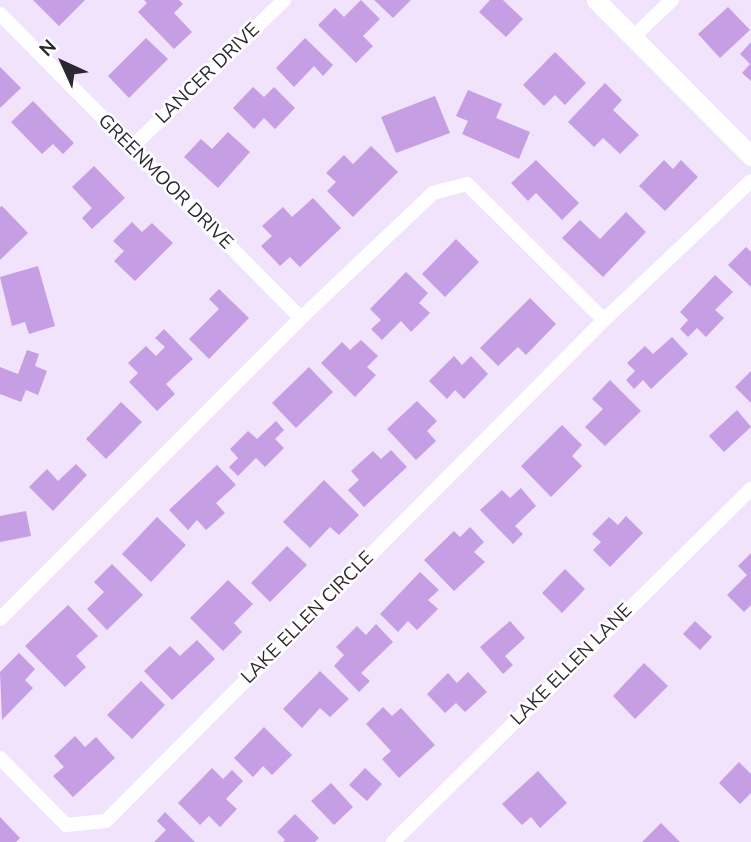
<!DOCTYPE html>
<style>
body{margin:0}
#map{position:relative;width:751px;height:842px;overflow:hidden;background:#f0e3fb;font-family:"Nunito Sans",sans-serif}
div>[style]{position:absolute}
.building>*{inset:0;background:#c59ee4}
.street>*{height:14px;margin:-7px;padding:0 7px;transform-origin:7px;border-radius:7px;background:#fff}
.secondary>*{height:19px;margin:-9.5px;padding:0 9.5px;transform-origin:9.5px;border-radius:9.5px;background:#fff}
span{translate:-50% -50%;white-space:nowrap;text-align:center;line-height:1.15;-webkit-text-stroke:5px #fff;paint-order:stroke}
.street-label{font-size:19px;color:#2c2730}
.north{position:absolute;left:28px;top:28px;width:70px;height:70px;-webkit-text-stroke:5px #fff;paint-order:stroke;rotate:315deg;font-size:19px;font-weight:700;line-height:28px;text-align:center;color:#2c2730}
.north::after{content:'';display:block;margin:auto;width:24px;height:32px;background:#2c2730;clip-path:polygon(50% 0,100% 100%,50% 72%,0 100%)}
</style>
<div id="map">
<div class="building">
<i style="clip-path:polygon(33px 0,85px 0,59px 26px)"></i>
<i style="clip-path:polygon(144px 0,179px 0,183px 4px,174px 13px,192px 32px,174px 49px,138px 12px,147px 3px)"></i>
<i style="clip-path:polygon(361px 0,380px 19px,363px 36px,373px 46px,356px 63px,318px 25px,335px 8px,344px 17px)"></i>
<i style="clip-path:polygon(374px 0,411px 0,393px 18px)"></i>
<i style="clip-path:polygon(490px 0,503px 0,523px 19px,506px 37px,479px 12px)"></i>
<i style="clip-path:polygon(728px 7px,750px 30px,720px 58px,698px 34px)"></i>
<i style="clip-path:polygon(146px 38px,168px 59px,129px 98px,108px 76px)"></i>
<i style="clip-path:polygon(305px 38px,333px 65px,323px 76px,314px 66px,294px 87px,276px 68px)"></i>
<i style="clip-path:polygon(751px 42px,751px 81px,742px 73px,750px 64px,740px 54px)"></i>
<i style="clip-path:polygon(555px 52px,586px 83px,565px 105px,555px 95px,544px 106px,523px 85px)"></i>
<i style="clip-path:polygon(0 67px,21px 88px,0 108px)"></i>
<i style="clip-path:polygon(605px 83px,622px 100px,613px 110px,639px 135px,620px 154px,603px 138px,594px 147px,568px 122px)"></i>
<i style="clip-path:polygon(253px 87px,264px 97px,274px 87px,295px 108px,275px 129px,264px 118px,254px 129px,233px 108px)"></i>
<i style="clip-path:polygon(468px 90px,502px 104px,496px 118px,530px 132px,519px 159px,462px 134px,468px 121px,456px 116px)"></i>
<i style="clip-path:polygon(435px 96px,450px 133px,396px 153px,381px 117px)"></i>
<i style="clip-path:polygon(33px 101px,74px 143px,63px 154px,53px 144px,42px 154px,11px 122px)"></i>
<i style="clip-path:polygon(228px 132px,250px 152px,218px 188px,184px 157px,201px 139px,212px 149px)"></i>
<i style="clip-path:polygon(371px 146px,398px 172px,353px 217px,327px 191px,336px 182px,326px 173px,344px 155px,353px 164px)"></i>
<i style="clip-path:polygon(536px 160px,579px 203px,562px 220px,536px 193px,528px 201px,511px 183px)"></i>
<i style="clip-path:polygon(664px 160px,673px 169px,681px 160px,698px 177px,665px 211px,639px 186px)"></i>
<i style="clip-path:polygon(94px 166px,125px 198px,92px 229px,82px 218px,92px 208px,72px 187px)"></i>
<i style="clip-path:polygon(313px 198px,341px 228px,300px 267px,290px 257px,280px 266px,261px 246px,272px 236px,262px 226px,283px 207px,292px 217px)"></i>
<i style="clip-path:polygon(2px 206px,28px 233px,0 260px,0 207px)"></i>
<i style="clip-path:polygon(626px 212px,646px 232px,603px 277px,562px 238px,580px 220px,600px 239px)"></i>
<i style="clip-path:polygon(132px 222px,142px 232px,152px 223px,173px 243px,135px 281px,114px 261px,124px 251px,113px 241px)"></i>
<i style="clip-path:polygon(456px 239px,479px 262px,445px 297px,422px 274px)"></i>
<i style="clip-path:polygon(746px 247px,751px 252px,751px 287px,728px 265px)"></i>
<i style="clip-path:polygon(38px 266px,55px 326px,29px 334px,25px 322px,12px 326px,0 277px)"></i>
<i style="clip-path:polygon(406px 272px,428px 293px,419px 303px,430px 313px,411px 332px,401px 321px,382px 340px,371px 329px,381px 320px,370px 309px)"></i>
<i style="clip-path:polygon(715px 275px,733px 292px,715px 310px,724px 318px,706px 337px,697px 328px,688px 337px,680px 329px,688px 320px,680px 312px)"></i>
<i style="clip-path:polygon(219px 289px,249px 318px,209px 359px,189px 339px,219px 309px,209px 299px)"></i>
<i style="clip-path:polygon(530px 298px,556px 324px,526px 355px,518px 347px,498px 366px,480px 348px)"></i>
<i style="clip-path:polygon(164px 329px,193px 359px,166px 384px,175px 394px,157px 411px,129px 382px,138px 373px,128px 363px,146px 346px,156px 356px,165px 347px,155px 338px)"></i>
<i style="clip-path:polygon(672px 337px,688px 354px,651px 389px,643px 380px,634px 389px,626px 380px,635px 371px,627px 363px,645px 346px,653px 354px)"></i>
<i style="clip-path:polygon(361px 340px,378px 356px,367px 367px,376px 375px,355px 397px,321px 363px,342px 342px,350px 350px)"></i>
<i style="clip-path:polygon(27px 350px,39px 354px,35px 366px,47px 371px,38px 395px,26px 390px,21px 402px,0 394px,0 367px,18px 374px)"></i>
<i style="clip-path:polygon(454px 356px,462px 365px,471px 356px,488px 374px,464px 399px,455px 390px,447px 399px,429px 381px)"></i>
<i style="clip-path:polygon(309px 367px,333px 392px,296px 428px,272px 403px)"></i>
<i style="clip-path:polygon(751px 371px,751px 403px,735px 387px)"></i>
<i style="clip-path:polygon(610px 380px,641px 411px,605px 446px,585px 427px,603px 409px,592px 399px)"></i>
<i style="clip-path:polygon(417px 401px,437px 421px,427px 431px,436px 441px,416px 460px,387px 429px)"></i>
<i style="clip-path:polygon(121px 402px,142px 422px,106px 459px,86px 439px)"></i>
<i style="clip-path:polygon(737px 410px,751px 427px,724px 452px,709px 436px)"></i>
<i style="clip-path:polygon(276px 421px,284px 430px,275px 439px,284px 448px,265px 467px,256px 458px,238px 476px,229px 467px,238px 458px,230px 449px,248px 431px,257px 439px)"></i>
<i style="clip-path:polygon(562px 425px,582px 445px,572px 456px,582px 466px,551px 497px,521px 466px)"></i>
<i style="clip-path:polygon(391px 450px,407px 467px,364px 507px,348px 490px,359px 480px,351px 471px,373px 451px,381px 459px)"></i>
<i style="clip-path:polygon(76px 464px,87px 475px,53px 511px,29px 487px,47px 469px,58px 481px)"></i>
<i style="clip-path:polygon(217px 465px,236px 485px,216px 503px,225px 513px,206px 530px,197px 520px,188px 530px,169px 510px)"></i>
<i style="clip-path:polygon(324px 480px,359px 515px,339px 535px,330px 527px,310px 548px,283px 522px)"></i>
<i style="clip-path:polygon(521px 488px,536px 506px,515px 526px,523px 534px,513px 544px,480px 510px,502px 490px,510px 498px)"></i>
<i style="clip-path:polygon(26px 511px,31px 536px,0 542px,0 516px)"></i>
<i style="clip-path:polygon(626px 516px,643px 533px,610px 567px,593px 550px,601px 542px,592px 534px,609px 517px,618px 525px)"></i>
<i style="clip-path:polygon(157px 517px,186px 545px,151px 582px,122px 554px)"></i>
<i style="clip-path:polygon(470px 527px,484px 542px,474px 552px,485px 562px,454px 591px,424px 560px,454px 531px,460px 537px)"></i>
<i style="clip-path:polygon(287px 546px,307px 565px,270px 602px,251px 583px)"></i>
<i style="clip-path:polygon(751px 553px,751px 605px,744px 612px,727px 595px,747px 575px,738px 566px)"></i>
<i style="clip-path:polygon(112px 564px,143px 595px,107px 630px,87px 609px,104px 592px,94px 582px)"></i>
<i style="clip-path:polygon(565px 569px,585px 589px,562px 613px,542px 593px)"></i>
<i style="clip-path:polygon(420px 572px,439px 590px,428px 600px,438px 609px,417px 630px,408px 621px,398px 632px,380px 614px)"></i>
<i style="clip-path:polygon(228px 580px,253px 604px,234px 623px,242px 632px,223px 651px,190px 618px)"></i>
<i style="clip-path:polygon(68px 605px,98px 636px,76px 656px,86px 667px,65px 687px,25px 646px)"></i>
<i style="clip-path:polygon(510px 621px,525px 638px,505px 656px,513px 665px,503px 674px,480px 647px)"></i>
<i style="clip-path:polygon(695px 621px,712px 637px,700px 650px,683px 634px)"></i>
<i style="clip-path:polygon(376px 624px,393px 642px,361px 673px,370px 681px,359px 692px,334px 666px,344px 655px,336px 647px,357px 626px,366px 635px)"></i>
<i style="clip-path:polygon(197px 640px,215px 659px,172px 700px,144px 671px,170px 646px,180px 656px)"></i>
<i style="clip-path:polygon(19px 653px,35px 669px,25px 680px,33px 688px,2px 720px,0 672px)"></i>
<i style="clip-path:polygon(644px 663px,668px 686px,635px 719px,613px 696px)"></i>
<i style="clip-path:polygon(320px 671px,349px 699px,330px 717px,320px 708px,302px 728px,283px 709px)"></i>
<i style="clip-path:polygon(468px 672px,487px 692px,465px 712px,456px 703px,445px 713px,427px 694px,448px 673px,457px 683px)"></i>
<i style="clip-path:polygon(141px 681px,165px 705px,132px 739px,107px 715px)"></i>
<i style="clip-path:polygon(383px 707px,392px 716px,401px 708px,435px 745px,399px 778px,382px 759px,391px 751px,366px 724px)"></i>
<i style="clip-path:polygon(264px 727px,292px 755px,272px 775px,263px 766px,253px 777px,234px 758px)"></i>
<i style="clip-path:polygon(75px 736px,85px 747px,96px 737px,115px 758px,73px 797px,53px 776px,64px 767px,54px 756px)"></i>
<i style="clip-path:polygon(739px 762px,751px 774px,751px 793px,740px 804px,719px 783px)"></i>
<i style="clip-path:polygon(212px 768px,223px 779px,232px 770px,243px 781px,226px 799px,237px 809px,220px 827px,209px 816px,200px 825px,178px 803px)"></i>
<i style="clip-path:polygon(365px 768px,382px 784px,367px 801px,349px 785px)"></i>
<i style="clip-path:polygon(538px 771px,567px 803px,540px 828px,531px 817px,522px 825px,502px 804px)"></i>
<i style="clip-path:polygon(331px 783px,353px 807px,334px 825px,311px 801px)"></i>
<i style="clip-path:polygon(165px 812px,195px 842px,154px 842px,166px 830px,157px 821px)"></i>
<i style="clip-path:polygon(295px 814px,319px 838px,315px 842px,283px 842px,285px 840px,277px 832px)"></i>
<i style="clip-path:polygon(0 817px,20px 838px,16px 842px,0 842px)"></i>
<i style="clip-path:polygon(661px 823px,680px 842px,642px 842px)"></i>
</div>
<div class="street">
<i style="left:0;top:14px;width:428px;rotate:45.3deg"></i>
<i style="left:633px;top:37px;width:54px;rotate:-43.5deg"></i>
<i style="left:131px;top:148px;width:213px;rotate:-44deg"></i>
<i style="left:0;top:619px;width:426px;rotate:-45deg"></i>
<i style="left:301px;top:318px;width:182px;rotate:-43.4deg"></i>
<i style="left:433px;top:193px;width:35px;rotate:-15deg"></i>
<i style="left:467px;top:184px;width:193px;rotate:44.8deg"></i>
<i style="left:0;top:758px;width:94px;rotate:45.4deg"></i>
<i style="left:66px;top:825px;width:40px;rotate:-5.7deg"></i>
<i style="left:106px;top:821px;width:706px;rotate:-45.17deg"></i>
<i style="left:604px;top:320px;width:202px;rotate:-43.4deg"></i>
<i style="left:393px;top:842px;width:503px;rotate:-44.6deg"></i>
</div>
<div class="secondary">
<i style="left:596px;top:0;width:220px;rotate:45.2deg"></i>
</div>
<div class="street-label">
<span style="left:208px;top:74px;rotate:-44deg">LANCER DRIVE</span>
<span style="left:165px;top:182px;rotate:45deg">GREENMOOR DRIVE</span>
<span style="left:308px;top:618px;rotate:-45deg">LAKE ELLEN CIRCLE</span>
<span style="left:572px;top:665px;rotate:-45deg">LAKE ELLEN LANE</span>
</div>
<div class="north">N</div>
</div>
